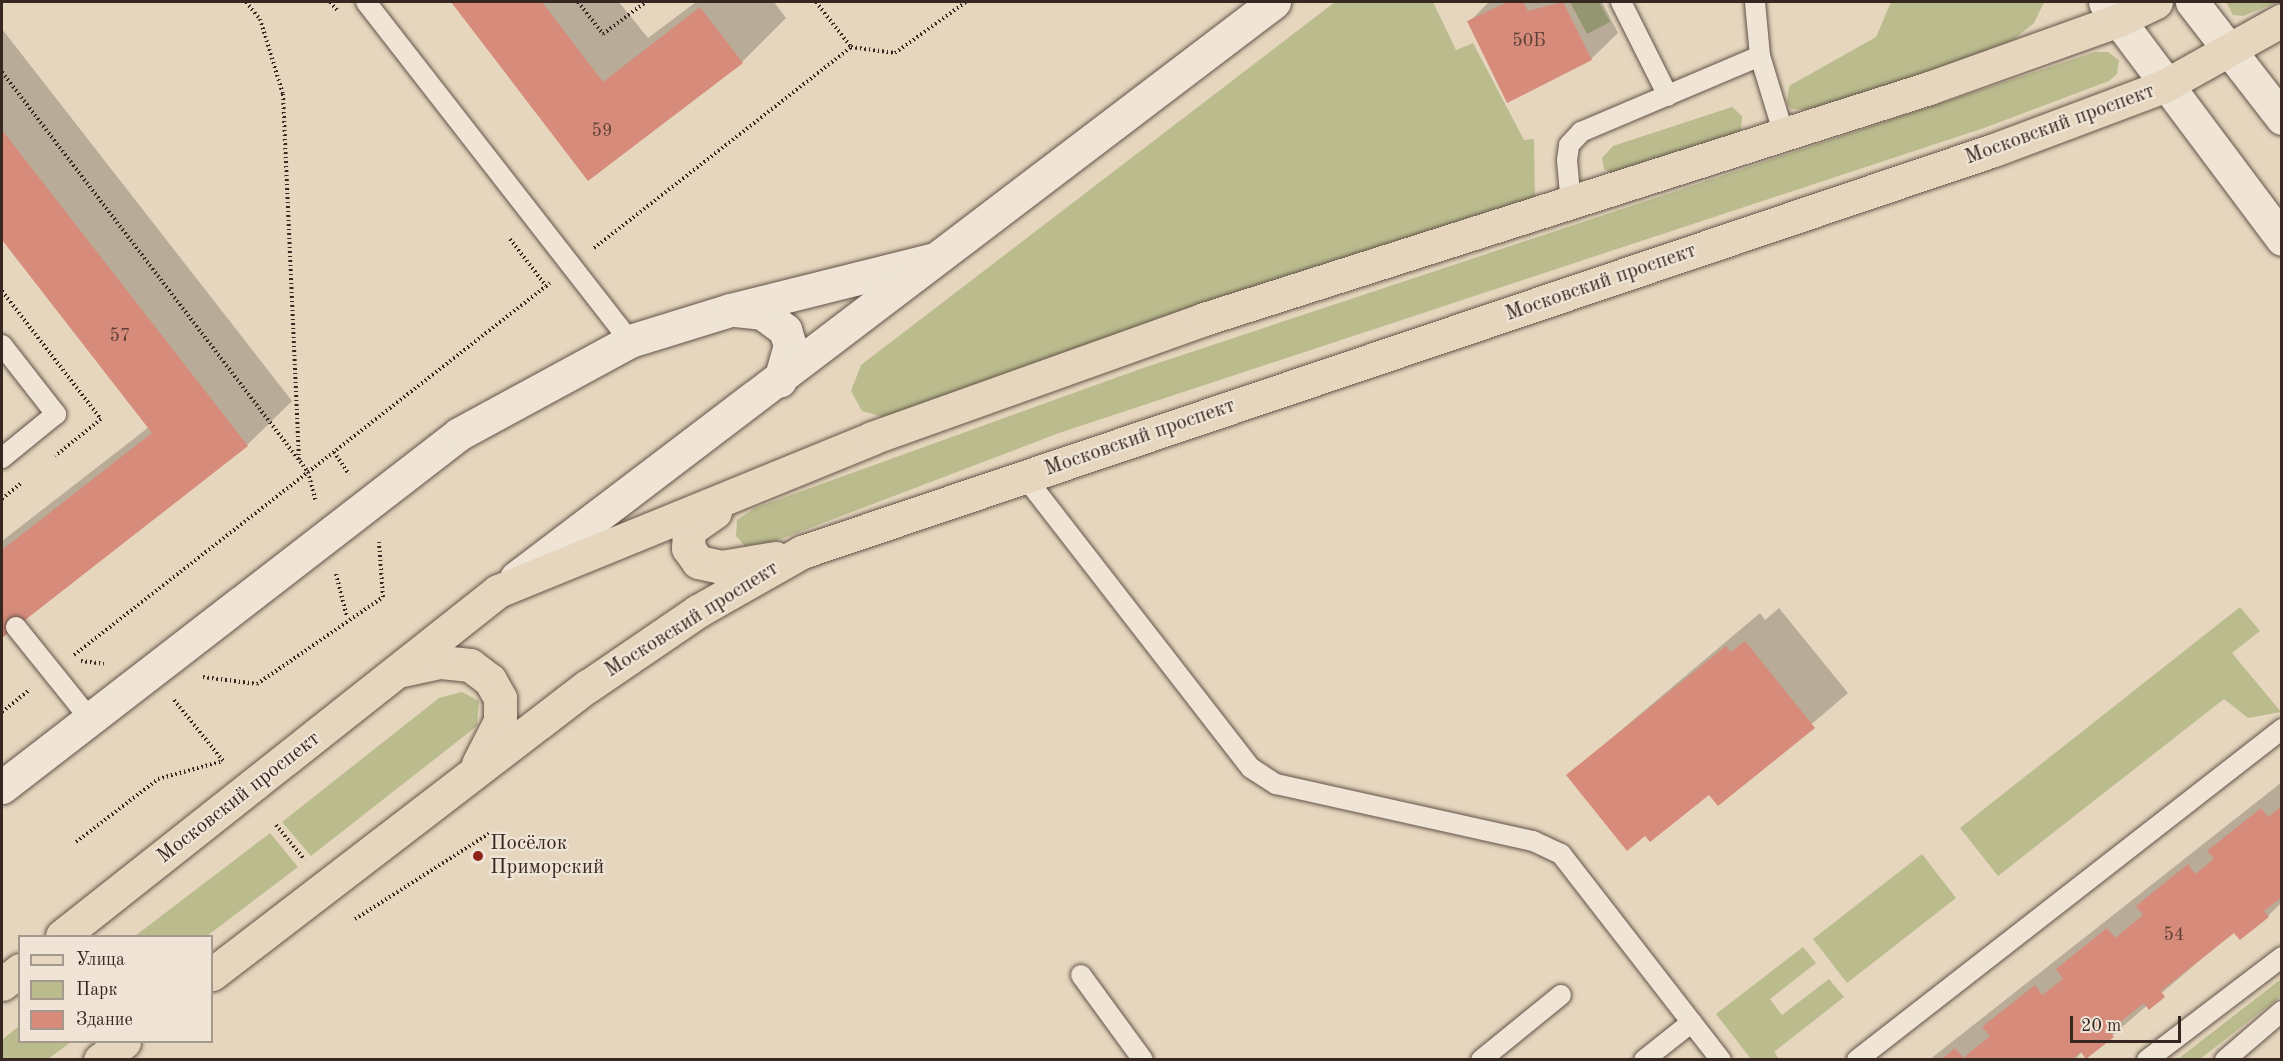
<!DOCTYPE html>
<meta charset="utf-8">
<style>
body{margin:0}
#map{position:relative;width:2283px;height:1061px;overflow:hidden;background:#e6d6be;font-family:"Old Standard TT",serif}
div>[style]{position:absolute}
.green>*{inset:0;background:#babc8e}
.shadow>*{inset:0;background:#0003}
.building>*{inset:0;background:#d78b7a}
.path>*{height:4px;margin-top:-2px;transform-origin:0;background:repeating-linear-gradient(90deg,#362720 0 1.5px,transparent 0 4.5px)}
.roads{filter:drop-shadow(0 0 2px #625348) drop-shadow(0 0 2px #625348)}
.lane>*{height:20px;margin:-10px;padding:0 10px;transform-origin:10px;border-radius:10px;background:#efe4d5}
.street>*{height:33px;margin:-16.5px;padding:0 16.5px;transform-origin:16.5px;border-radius:16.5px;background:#efe4d5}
.secondary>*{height:33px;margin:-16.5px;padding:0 16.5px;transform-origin:16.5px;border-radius:16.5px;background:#efe4d5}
.primary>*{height:33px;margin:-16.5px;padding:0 16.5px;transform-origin:16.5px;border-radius:16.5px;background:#e6d6be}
.dots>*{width:16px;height:16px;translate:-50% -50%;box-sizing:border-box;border:3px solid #efe4d5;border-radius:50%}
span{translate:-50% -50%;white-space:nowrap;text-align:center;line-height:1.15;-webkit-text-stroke:4.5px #efe4d5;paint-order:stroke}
.number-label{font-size:18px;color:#5e4036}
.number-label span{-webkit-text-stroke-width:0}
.street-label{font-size:21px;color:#362720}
.poi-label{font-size:21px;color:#362720}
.left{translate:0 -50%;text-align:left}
.frame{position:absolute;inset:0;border:3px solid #362720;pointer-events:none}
.legend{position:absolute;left:18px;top:935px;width:195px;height:108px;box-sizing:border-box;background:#efe4d5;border:2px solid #a5988d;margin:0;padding:8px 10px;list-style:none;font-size:18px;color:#362720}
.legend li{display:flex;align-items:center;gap:12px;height:30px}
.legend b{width:30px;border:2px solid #a5988d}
.scale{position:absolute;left:2070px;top:1016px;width:111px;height:27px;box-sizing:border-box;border:3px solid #362720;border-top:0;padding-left:8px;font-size:18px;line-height:21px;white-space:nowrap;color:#362720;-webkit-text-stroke:4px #efe4d5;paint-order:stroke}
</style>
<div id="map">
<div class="green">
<i style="clip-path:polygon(1335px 2px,1433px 2px,1456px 50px,1473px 43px,1524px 140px,1534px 139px,1535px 202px,883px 417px,862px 411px,851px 391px,861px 365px)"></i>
<i style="clip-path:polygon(1570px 2px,1599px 2px,1610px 22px,1587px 34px)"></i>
<i style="clip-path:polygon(1891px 2px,2044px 2px,2034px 23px,2013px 40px,1928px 73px,1808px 110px,1791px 109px,1787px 103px,1789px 86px,1876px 37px)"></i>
<i style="clip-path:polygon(2226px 2px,2278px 2px,2243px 16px,2233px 15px)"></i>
<i style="clip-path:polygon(2095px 52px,2108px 52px,2119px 60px,2117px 74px,2109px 81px,1984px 128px,1059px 433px,776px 541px,745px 546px,736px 536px,737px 520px,755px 508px,1140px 369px)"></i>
<i style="clip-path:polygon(1732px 107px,1742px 116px,1741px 131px,1615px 175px,1604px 169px,1602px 158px,1613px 146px)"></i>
<i style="clip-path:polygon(2240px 607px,2260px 631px,2232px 653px,2281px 712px,2248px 718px,2224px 699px,1998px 876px,1960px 828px)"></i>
<i style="clip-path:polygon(462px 692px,479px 701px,477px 726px,311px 856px,282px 822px,439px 698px)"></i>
<i style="clip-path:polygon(270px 833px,298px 867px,207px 936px,135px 936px)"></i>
<i style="clip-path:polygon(1922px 854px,1956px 898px,1847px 983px,1813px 939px)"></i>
<i style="clip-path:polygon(1803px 947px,1816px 963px,1770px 999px,1782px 1015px,1829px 979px,1844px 997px,1774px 1052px,1779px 1059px,1751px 1059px,1716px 1014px)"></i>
<i style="clip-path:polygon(2281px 979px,2281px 996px,2200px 1059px,2178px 1059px)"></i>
<i style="clip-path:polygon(19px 1026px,20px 1042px,71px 1042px,48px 1059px,2px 1059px,2px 1040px)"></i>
</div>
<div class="shadow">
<i style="clip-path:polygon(452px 2px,619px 2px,648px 38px,696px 2px,774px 2px,786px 18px,742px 62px,589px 179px)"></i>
<i style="clip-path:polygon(1489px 2px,1602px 2px,1618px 33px,1591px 59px,1469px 22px)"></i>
<i style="clip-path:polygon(2px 29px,292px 401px,247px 445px,2px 637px,2px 541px,149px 427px,2px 238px)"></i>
<i style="clip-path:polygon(1779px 608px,1848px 693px,1718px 804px,1709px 793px,1645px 834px,1568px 775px,1760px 613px,1765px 620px)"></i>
<i style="clip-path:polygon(2282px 782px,2282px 902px,2268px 916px,2234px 931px,2087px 1057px,2082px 1052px,2074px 1060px,1929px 1060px)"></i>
</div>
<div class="building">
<i style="clip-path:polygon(451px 2px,542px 2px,603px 82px,700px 7px,743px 63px,588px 181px)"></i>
<i style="clip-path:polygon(1508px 2px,1523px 2px,1528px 11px,1563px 2px,1592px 60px,1507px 103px,1467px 21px)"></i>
<i style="clip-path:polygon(2px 130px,248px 446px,2px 638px,2px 550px,152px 433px,2px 240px)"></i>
<i style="clip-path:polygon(1745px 641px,1815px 728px,1718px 806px,1709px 795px,1650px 842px,1645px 836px,1627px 851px,1566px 775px,1726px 646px,1731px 652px)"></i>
<i style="clip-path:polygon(2282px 806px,2282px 897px,2264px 911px,2269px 917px,2240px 940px,2234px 933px,2161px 991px,2165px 997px,2149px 1010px,2144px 1003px,2109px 1031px,2114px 1037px,2086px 1059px,2081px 1052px,2071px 1060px,1941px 1060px,1955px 1048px,1963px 1058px,1990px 1036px,1982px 1027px,2035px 985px,2042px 995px,2063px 979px,2056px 969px,2107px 928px,2115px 938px,2143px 915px,2136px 906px,2188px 864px,2195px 874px,2214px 859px,2207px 851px,2261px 808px,2268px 817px)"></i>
</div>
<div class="path">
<i style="left:246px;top:2px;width:22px;rotate:51deg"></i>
<i style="left:260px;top:19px;width:78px;rotate:73deg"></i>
<i style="left:283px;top:94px;width:366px;rotate:87.5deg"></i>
<i style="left:330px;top:2px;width:11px;rotate:49deg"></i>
<i style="left:578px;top:2px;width:41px;rotate:52deg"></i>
<i style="left:603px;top:34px;width:54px;rotate:-36.7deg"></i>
<i style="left:816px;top:2px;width:57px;rotate:52.1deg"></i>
<i style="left:851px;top:47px;width:44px;rotate:7.8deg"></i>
<i style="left:895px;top:53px;width:87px;rotate:-35.7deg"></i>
<i style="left:2px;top:72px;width:504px;rotate:52.58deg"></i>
<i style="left:308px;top:472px;width:30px;rotate:75deg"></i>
<i style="left:510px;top:239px;width:59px;rotate:52.5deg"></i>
<i style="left:594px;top:248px;width:326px;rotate:-38deg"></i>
<i style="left:2px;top:291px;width:162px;rotate:52.3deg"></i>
<i style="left:101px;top:419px;width:59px;rotate:141.2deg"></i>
<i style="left:334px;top:452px;width:27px;rotate:56deg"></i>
<i style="left:2px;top:499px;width:25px;rotate:-40deg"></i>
<i style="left:336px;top:574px;width:44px;rotate:75.7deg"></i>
<i style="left:74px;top:655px;width:604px;rotate:-38.01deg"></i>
<i style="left:81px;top:661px;width:23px;rotate:7deg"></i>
<i style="left:203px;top:677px;width:54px;rotate:7.4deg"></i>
<i style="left:257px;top:684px;width:153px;rotate:-34.6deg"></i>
<i style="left:383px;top:597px;width:55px;rotate:-94.2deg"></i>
<i style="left:174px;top:700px;width:80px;rotate:51.1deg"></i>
<i style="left:2px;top:712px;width:36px;rotate:-39deg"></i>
<i style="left:276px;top:825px;width:45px;rotate:50.4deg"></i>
<i style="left:76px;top:842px;width:103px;rotate:-37.5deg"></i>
<i style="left:158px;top:779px;width:67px;rotate:-15.5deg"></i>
<i style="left:355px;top:919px;width:160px;rotate:-32.5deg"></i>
</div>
<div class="roads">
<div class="lane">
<i style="left:366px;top:2px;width:430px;rotate:52.1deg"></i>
<i style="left:1621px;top:2px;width:105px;rotate:63.4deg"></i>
<i style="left:1755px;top:2px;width:54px;rotate:84.7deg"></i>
<i style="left:1760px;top:56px;width:83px;rotate:73.1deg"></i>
<i style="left:1571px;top:205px;width:45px;rotate:-95.1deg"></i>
<i style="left:1567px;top:160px;width:15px;rotate:-82deg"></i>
<i style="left:1569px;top:145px;width:18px;rotate:-47deg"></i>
<i style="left:1581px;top:132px;width:194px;rotate:-23deg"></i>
<i style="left:2px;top:345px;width:88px;rotate:52deg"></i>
<i style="left:56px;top:414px;width:70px;rotate:140.8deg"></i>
<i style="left:1025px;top:477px;width:368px;rotate:52.2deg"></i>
<i style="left:1251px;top:768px;width:30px;rotate:33deg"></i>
<i style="left:1276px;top:784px;width:263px;rotate:12.5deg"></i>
<i style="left:1533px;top:841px;width:31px;rotate:25deg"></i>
<i style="left:1561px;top:854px;width:261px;rotate:52.2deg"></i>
<i style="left:16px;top:627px;width:118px;rotate:51.2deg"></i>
<i style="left:1081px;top:975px;width:105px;rotate:53.9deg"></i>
<i style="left:1481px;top:1060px;width:103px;rotate:-39.1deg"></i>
<i style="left:1644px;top:1060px;width:61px;rotate:-38.4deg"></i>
<i style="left:1857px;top:1060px;width:539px;rotate:-37.91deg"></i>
<i style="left:2147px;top:1060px;width:170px;rotate:-37.3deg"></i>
<i style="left:2225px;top:1060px;width:75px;rotate:-40.7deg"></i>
</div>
<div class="street">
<i style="left:735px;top:310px;width:27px;rotate:6deg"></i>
<i style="left:762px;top:313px;width:29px;rotate:36deg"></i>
<i style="left:785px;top:330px;width:16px;rotate:72deg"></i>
<i style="left:790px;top:345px;width:37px;rotate:106deg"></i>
<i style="left:2px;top:787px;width:577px;rotate:-37.68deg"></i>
<i style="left:459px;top:434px;width:195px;rotate:-28.5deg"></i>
<i style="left:630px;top:341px;width:105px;rotate:-17.2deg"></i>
<i style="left:730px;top:310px;width:211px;rotate:-14deg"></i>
</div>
<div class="secondary">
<i style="left:2105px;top:2px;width:296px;rotate:53.2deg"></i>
<i style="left:2192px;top:2px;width:147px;rotate:52.2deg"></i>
<i style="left:516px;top:578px;width:952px;rotate:-37.23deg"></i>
</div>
<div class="primary">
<i style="left:715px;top:512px;width:32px;rotate:145deg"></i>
<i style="left:689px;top:530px;width:18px;rotate:93deg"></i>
<i style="left:688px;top:548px;width:17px;rotate:54deg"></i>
<i style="left:698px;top:562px;width:24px;rotate:12deg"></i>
<i style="left:721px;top:567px;width:55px;rotate:-9.5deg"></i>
<i style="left:402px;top:670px;width:40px;rotate:-12deg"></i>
<i style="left:441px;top:662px;width:29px;rotate:6deg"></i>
<i style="left:470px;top:665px;width:25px;rotate:37deg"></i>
<i style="left:490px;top:680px;width:21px;rotate:61deg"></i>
<i style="left:500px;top:698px;width:23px;rotate:90deg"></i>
<i style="left:500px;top:721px;width:48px;rotate:117.1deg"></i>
<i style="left:62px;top:936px;width:556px;rotate:-38.35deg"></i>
<i style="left:498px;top:591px;width:404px;rotate:-22.2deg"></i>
<i style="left:872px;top:438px;width:353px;rotate:-19.7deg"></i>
<i style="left:1204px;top:319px;width:761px;rotate:-17.67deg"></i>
<i style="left:1929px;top:88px;width:202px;rotate:-19.7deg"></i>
<i style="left:2119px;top:20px;width:41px;rotate:-25.9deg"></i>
<i style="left:212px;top:974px;width:474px;rotate:-37.5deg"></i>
<i style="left:588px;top:686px;width:133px;rotate:-34.3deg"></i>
<i style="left:698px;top:611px;width:120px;rotate:-29.6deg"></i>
<i style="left:802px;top:552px;width:1258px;rotate:-18.64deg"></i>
<i style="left:1994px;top:150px;width:182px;rotate:-20.6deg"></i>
<i style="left:2164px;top:86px;width:135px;rotate:-29.2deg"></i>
<i style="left:2px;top:984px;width:23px;rotate:-38deg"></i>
<i style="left:100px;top:1060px;width:30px;rotate:-37deg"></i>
</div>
</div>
<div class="dots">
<i style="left:478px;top:856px;background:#8f2418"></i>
</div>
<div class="number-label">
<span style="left:1529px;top:41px">50Б</span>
<span style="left:602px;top:131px">59</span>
<span style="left:120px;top:336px">57</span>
<span style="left:2174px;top:935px">54</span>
</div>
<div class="street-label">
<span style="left:2060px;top:125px;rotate:-20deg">Московский проспект</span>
<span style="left:1601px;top:283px;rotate:-19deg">Московский проспект</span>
<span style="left:1140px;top:438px;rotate:-19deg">Московский проспект</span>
<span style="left:692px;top:620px;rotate:-32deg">Московский проспект</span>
<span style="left:239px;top:798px;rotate:-38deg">Московский проспект</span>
</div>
<div class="poi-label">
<span class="left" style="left:490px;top:856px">Посёлок<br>Приморский</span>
</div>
<div class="frame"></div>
<ul class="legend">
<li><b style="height:8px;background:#e6d6be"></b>Улица</li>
<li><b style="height:16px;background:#babc8e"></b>Парк</li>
<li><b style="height:16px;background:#d78b7a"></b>Здание</li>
</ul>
<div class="scale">20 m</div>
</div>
